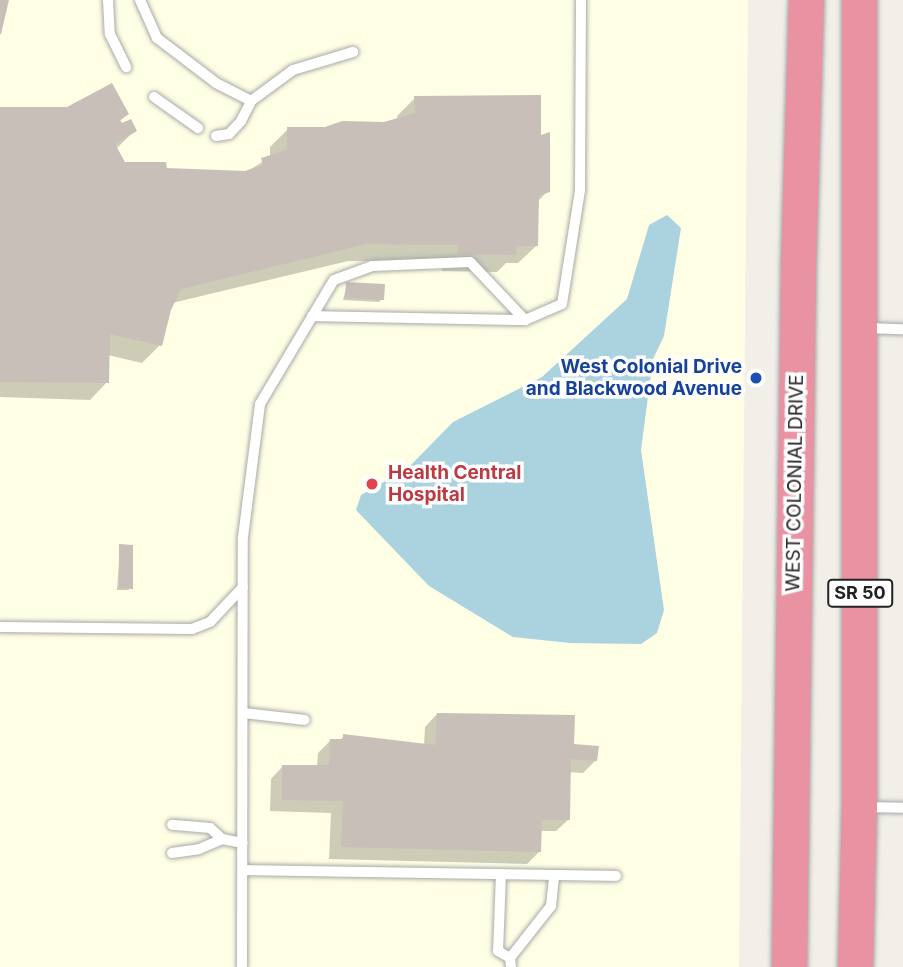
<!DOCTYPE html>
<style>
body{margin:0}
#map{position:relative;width:903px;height:967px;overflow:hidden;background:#f2efe9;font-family:Inter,sans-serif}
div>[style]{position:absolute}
.education>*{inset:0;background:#ffffe5}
.water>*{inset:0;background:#aad3df}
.shadow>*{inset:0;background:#0003}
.building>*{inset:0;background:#c7bfb8}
.roads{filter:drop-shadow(0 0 2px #a9a9a9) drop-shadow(0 0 2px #a9a9a9)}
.lane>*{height:10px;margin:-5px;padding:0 5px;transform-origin:5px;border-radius:5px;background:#fff}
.highway>*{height:35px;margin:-17.5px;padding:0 17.5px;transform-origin:17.5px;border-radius:17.5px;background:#e892a2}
.dots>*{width:19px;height:19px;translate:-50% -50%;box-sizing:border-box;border:4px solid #fff;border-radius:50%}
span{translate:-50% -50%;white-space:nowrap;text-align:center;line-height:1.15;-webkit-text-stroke:7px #fff;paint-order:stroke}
.shield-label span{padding:2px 5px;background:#fff;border:2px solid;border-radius:5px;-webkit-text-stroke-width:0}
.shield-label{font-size:18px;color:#222;font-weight:700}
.transit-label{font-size:19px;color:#164399;font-weight:700}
.right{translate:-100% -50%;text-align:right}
.health-label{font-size:19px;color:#be3a42;font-weight:700}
.left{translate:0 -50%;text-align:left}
.street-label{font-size:19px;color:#222}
</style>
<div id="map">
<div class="education">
<i style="clip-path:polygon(0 0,748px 0,739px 967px,0 967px)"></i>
</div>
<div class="water">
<i style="clip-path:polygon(667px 215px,681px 228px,664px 336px,653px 359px,641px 450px,664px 610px,657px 633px,641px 644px,570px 643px,513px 637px,429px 586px,356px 510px,361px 495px,408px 468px,453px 422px,542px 377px,627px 299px,649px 225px)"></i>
</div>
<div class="shadow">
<i style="clip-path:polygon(415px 98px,539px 137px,548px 191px,537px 202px,536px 246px,518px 263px,506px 263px,497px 272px,442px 271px,442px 262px,348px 261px,172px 303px,160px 345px,142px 363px,108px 355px,107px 382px,90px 400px,0 397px,0 108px,127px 114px,119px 122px,135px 130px,116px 149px,124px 164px,165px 170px,245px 173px,270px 157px,270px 147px,288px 129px,385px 124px,398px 120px,397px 116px)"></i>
<i style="clip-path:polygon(347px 284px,382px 299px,379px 302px,343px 300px)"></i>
<i style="clip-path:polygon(120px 546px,131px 588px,128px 590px,117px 590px)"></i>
<i style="clip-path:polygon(437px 714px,572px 746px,596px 760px,583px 773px,569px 772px,569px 819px,556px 831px,540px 831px,540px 851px,527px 864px,329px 859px,331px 813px,270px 811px,271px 779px,283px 766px,317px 767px,318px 753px,330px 741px,339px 741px,344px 736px,424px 745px,425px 727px)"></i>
</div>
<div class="building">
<i style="clip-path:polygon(0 0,9px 0,1px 34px,0 34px)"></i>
<i style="clip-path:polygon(112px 83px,129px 114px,120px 120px,122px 123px,131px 119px,137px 131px,115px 144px,125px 162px,166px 162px,167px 168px,245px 171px,263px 165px,261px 158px,287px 150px,287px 127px,325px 127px,342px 121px,384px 122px,415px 113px,414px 96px,541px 95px,541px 135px,550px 132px,550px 192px,539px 195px,538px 246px,517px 246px,516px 255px,458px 254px,458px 245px,367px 244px,181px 289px,171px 310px,162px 346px,110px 334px,109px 383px,0 382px,0 107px,67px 107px)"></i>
<i style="clip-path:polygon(346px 282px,385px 284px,384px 300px,345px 298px)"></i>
<i style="clip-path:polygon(119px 544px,133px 545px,133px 589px,119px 588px)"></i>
<i style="clip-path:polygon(437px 713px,575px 715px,574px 744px,599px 746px,597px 761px,571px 759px,570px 820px,542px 820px,541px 852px,341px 847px,343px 801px,282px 800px,282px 765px,329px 765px,330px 739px,343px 739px,343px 734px,435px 745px)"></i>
</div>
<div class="roads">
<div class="lane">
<i style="left:108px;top:0;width:34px;rotate:87deg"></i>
<i style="left:110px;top:34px;width:37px;rotate:64deg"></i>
<i style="left:140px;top:0;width:42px;rotate:65.9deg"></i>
<i style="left:157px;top:38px;width:74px;rotate:37.3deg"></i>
<i style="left:216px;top:83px;width:39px;rotate:27deg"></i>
<i style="left:154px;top:97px;width:54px;rotate:35.2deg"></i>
<i style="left:216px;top:136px;width:13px;rotate:-9deg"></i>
<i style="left:229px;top:134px;width:18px;rotate:-47deg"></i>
<i style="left:241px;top:121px;width:22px;rotate:-63deg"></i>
<i style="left:251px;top:101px;width:52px;rotate:-36.4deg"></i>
<i style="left:293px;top:70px;width:63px;rotate:-16.7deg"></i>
<i style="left:312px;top:316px;width:213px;rotate:1.1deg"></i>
<i style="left:865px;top:328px;width:38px;rotate:2deg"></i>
<i style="left:0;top:627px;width:192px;rotate:0.6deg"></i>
<i style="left:192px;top:629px;width:19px;rotate:-21deg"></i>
<i style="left:210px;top:622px;width:48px;rotate:-46.7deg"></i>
<i style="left:244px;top:713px;width:61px;rotate:6.5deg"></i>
<i style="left:864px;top:807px;width:39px;rotate:1deg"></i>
<i style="left:222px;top:839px;width:21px;rotate:11deg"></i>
<i style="left:172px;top:853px;width:27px;rotate:-8deg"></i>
<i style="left:199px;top:849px;width:25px;rotate:-23deg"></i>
<i style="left:222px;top:839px;width:16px;rotate:-137deg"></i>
<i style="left:210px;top:828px;width:38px;rotate:-175deg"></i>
<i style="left:243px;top:870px;width:373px;rotate:0.9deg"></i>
<i style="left:501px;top:874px;width:77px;rotate:92.2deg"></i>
<i style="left:498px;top:951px;width:14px;rotate:30deg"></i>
<i style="left:242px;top:967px;width:430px;rotate:-89.9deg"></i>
<i style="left:243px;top:537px;width:134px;rotate:-82.7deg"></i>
<i style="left:260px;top:404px;width:144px;rotate:-59.2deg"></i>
<i style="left:334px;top:280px;width:40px;rotate:-20.2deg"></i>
<i style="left:372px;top:266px;width:98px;rotate:-2.3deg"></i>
<i style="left:470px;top:262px;width:80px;rotate:46.5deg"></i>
<i style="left:525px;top:320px;width:40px;rotate:-23.4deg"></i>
<i style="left:562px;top:304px;width:115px;rotate:-81deg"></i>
<i style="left:580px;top:190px;width:190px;rotate:-89.7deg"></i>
<i style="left:511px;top:967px;width:9px;rotate:-96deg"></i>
<i style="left:510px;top:958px;width:66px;rotate:-51.7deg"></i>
<i style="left:551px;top:906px;width:31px;rotate:-84deg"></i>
</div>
<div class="highway">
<i style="left:789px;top:967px;width:700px;rotate:-89.26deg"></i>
<i style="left:798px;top:267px;width:267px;rotate:-88.3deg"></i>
<i style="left:855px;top:967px;width:161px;rotate:-88.6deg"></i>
<i style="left:859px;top:806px;width:806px;rotate:-90deg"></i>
</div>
</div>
<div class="dots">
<i style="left:756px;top:378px;background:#1a4fb4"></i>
<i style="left:372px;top:484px;background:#e0444e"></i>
</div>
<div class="shield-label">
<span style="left:860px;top:593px">SR 50</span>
</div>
<div class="transit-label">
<span class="right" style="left:742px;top:378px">West Colonial Drive<br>and Blackwood Avenue</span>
</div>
<div class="health-label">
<span class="left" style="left:388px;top:484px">Health Central<br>Hospital</span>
</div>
<div class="street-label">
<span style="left:795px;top:483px;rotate:-89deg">WEST COLONIAL DRIVE</span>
</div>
</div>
